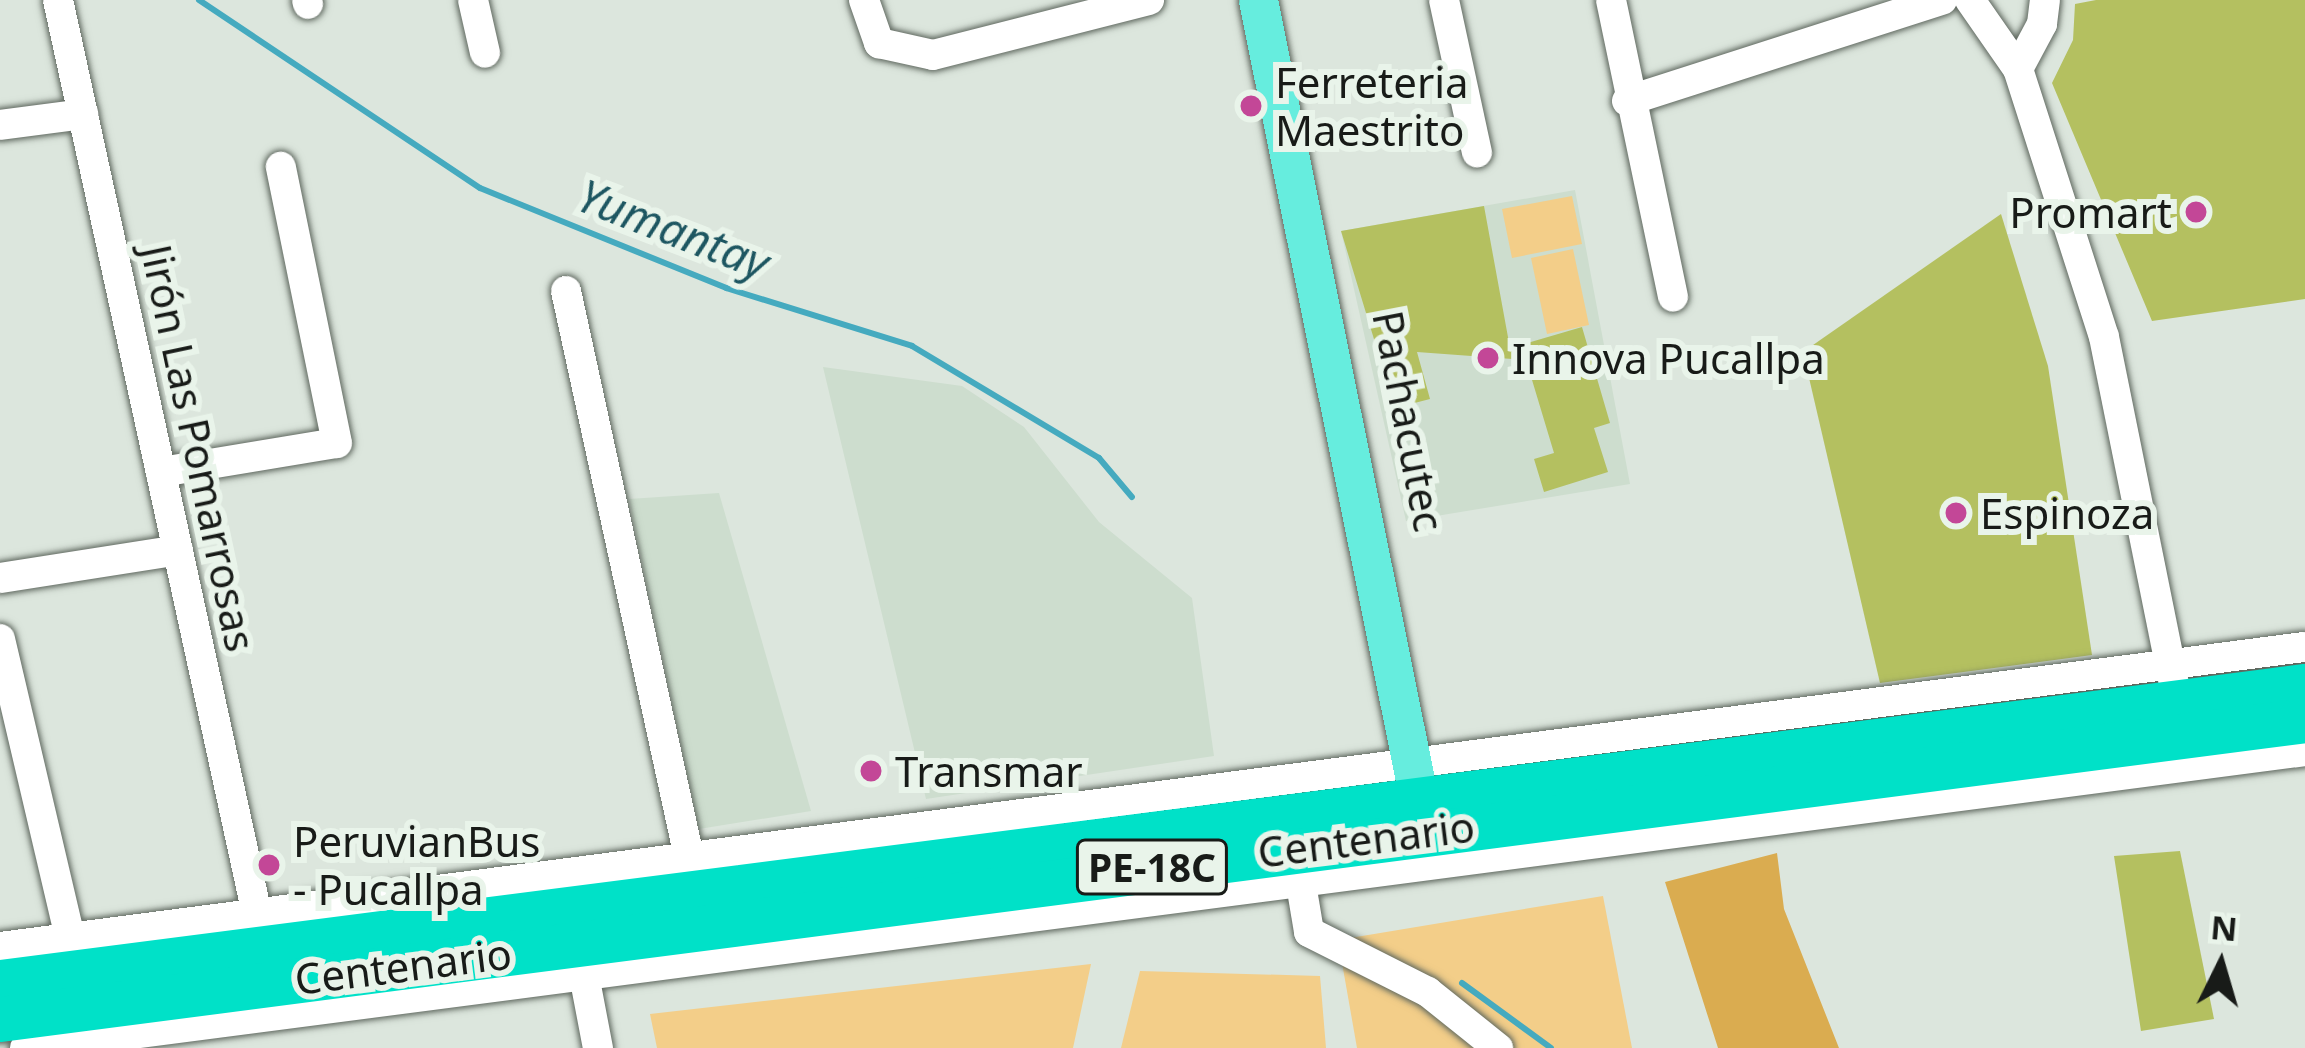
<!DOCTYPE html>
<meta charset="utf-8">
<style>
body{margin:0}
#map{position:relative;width:2305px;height:1048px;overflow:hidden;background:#dce6dd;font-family:"Noto Sans",sans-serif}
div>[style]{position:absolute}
.built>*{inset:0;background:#cdddce}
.green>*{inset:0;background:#f3ce89}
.forest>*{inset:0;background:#daac50}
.stream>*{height:6px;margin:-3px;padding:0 3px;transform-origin:3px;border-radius:3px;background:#45aabf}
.building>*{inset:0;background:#b4c060}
.roads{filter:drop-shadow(0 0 3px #5f685f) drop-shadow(0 0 3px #5f685f)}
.minor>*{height:30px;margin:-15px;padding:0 15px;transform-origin:15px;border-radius:15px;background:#fff}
.major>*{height:39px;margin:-19.5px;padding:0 19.5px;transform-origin:19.5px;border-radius:19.5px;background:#66edde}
.highway>*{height:45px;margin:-22.5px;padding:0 22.5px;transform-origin:22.5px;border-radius:22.5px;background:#00e1c8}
.dots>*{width:33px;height:33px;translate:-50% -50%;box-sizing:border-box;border:6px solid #e9f4ea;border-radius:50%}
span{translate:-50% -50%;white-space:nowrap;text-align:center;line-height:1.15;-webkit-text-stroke:12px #e9f4ea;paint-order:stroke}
.shield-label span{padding:3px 9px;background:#e9f4ea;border:3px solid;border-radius:9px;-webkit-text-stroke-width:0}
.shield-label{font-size:39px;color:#181b18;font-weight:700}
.poi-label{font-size:42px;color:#181b18}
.left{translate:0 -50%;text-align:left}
.right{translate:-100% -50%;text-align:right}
.street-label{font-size:42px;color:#181b18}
.water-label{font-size:45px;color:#1d5661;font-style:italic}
.north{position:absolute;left:2161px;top:904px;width:120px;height:120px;-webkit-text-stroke:9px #e9f4ea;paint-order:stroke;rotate:5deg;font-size:33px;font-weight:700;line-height:48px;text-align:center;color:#181b18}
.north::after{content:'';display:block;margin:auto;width:42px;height:54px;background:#181b18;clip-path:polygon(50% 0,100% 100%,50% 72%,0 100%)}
</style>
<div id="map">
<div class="built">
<i style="clip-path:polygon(1575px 190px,1630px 484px,1406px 521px,1341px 231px)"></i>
<i style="clip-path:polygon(823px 367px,962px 386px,1024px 427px,1099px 522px,1192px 598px,1214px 756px,926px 799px)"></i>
<i style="clip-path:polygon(719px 493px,811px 811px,699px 829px,629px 499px)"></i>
</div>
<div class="green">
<i style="clip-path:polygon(1572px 196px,1582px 244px,1512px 258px,1502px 209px)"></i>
<i style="clip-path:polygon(1573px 249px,1589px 325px,1547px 334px,1531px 258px)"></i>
<i style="clip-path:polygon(1603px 896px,1632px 1048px,1357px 1048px,1338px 940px)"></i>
<i style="clip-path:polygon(1091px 964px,1073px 1048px,657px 1048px,650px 1014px)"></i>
<i style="clip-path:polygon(1140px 971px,1320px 976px,1326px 1048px,1121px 1048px)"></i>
</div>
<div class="forest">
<i style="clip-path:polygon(1777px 853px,1784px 909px,1839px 1048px,1718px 1048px,1665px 882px)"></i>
</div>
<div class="stream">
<i style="left:199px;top:0;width:338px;rotate:33.8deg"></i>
<i style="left:480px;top:188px;width:266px;rotate:22.1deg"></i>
<i style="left:726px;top:288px;width:195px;rotate:17.3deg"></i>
<i style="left:912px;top:346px;width:218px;rotate:30.9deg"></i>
<i style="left:1099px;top:458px;width:51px;rotate:49.8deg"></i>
<i style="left:1462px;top:983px;width:110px;rotate:36.1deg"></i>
</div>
<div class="building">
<i style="clip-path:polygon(2096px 0,2305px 0,2305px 299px,2152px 321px,2052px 83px,2073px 40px,2075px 4px)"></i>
<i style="clip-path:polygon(1484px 206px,1510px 348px,1582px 327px,1610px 423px,1594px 428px,1608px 472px,1544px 492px,1534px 459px,1554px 453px,1526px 360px,1417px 352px,1430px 399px,1395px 408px,1341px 231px)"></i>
<i style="clip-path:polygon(2001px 214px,2048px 366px,2092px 655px,1880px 683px,1803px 352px)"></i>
<i style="clip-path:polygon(2180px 851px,2214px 1019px,2141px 1031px,2114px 856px)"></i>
</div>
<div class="roads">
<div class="minor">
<i style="left:58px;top:0;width:935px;rotate:77.72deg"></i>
<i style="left:307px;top:0;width:4px;rotate:76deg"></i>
<i style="left:473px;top:0;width:54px;rotate:77.2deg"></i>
<i style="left:864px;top:0;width:46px;rotate:70.8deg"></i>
<i style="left:879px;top:43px;width:55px;rotate:12.5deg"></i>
<i style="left:933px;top:55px;width:223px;rotate:-14.3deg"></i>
<i style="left:1444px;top:0;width:156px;rotate:77.8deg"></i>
<i style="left:1611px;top:0;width:303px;rotate:78.2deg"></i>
<i style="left:1970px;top:0;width:84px;rotate:55.2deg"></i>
<i style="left:2018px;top:69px;width:281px;rotate:72.2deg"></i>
<i style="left:2104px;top:337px;width:354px;rotate:78.6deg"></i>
<i style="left:2018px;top:69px;width:51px;rotate:-61.9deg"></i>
<i style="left:2042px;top:24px;width:24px;rotate:-83deg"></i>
<i style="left:1627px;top:101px;width:331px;rotate:-17.8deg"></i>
<i style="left:0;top:125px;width:84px;rotate:-7.5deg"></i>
<i style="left:566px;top:291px;width:579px;rotate:77.74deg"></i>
<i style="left:161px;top:472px;width:178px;rotate:-9.4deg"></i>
<i style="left:337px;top:443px;width:282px;rotate:-101.5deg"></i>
<i style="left:0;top:578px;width:180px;rotate:-8.9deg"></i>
<i style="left:0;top:639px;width:307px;rotate:76.8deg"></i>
<i style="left:1297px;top:860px;width:73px;rotate:80.5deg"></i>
<i style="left:1309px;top:932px;width:133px;rotate:26.8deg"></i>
<i style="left:1428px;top:992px;width:90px;rotate:38.7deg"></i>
<i style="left:0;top:947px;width:2324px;rotate:-7.42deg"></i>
<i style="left:580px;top:954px;width:96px;rotate:79.2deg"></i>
<i style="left:25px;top:1048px;width:2299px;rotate:-7.42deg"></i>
</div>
<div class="major">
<i style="left:1258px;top:0;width:847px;rotate:78.62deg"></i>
</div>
<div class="highway">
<i style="left:0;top:982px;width:2324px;rotate:-7.32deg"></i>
<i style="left:0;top:1019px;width:2324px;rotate:-7.39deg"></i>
</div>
</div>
<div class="dots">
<i style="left:1251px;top:106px;background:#c34797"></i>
<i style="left:2196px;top:212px;background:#c34797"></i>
<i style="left:1488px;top:358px;background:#c34797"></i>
<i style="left:1956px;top:513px;background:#c34797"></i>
<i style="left:871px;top:771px;background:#c34797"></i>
<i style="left:269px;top:865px;background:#c34797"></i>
</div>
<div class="shield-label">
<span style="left:1152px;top:867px">PE-18C</span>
</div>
<div class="poi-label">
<span class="left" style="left:1275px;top:106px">Ferreteria<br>Maestrito</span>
<span class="right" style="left:2172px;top:212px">Promart</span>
<span class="left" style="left:1512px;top:358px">Innova Pucallpa</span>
<span class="left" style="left:1980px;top:513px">Espinoza</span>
<span class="left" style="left:895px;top:771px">Transmar</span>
<span class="left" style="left:293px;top:865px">PeruvianBus<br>- Pucallpa</span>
</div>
<div class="street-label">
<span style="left:1409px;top:421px;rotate:79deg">Pachacutec</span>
<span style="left:199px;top:448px;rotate:78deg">Jirón Las Pomarrosas</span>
<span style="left:1366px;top:839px;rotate:-7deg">Centenario</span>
<span style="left:403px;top:966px;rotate:-7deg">Centenario</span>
</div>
<div class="water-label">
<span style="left:674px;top:229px;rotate:21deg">Yumantay</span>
</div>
<div class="north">N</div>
</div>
